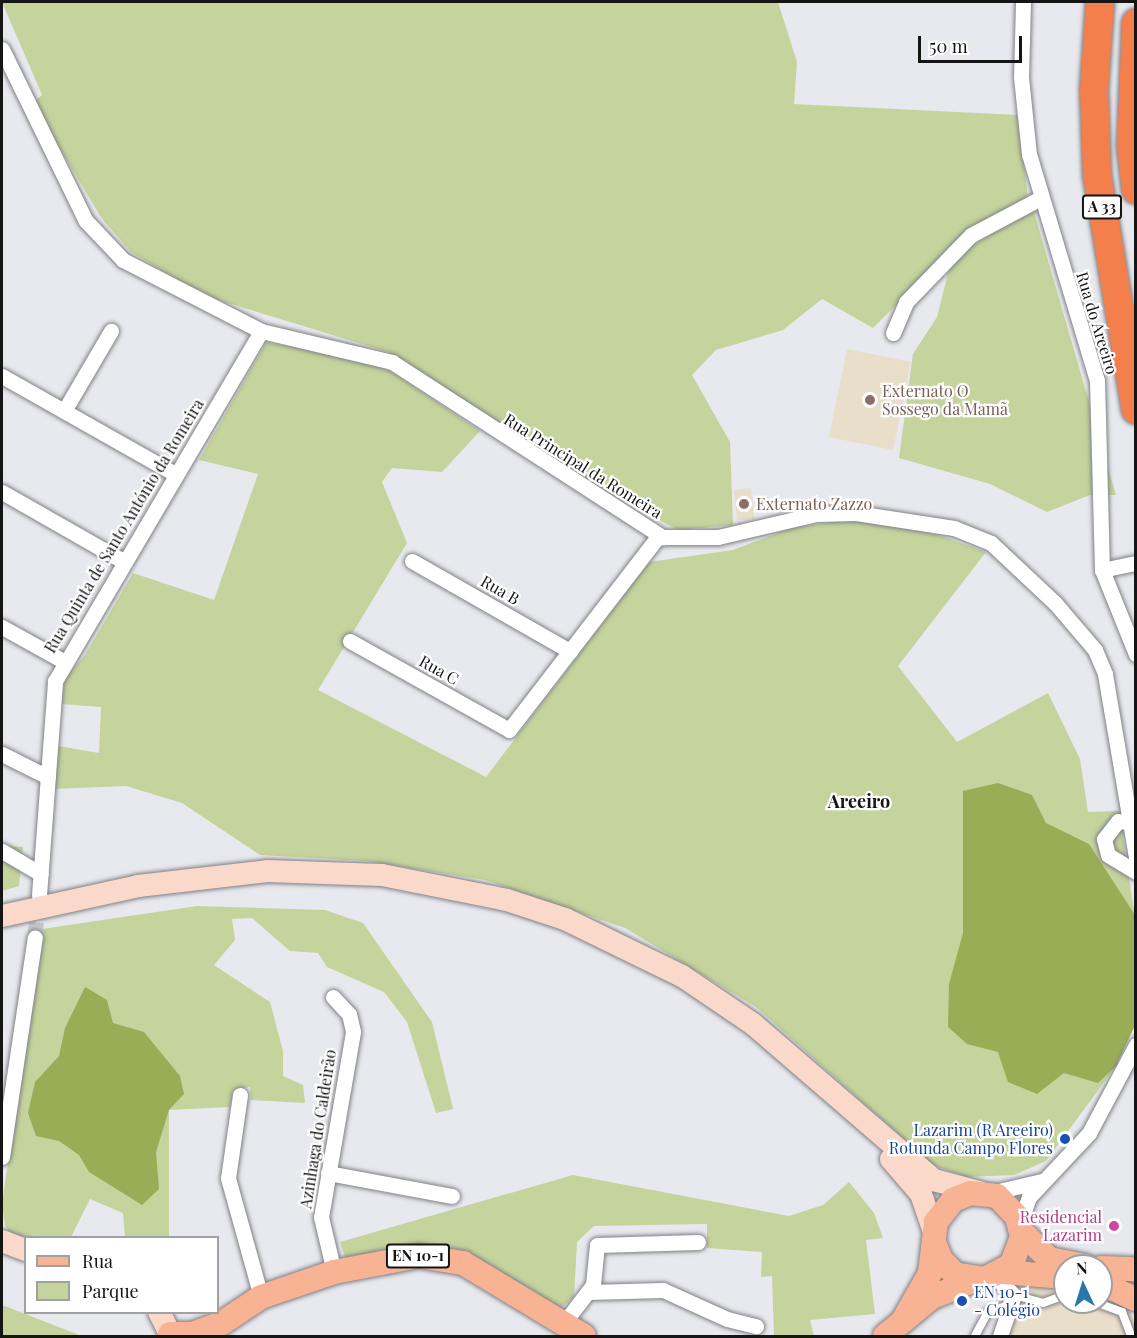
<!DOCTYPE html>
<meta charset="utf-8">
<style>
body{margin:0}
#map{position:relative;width:1137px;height:1338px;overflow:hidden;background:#e8e9ee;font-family:"Playfair Display",serif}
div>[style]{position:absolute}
.education>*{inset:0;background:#e9dec9}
.green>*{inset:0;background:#c4d49c}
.forest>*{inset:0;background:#99ad57}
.street-tunnel>*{height:15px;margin-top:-7.5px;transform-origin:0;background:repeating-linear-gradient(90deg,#c8c9ce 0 15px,transparent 0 23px)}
.roads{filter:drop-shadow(0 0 2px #808085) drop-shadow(0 0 2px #808085)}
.lane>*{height:8px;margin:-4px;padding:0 4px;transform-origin:4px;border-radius:4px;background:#fff}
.street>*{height:15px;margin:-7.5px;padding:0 7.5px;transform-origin:7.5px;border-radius:7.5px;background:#fff}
.secondary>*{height:22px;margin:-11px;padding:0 11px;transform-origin:11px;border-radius:11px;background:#fbd9ca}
.primary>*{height:24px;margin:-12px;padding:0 12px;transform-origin:12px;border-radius:12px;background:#f8b294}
.highway>*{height:28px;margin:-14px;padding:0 14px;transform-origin:14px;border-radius:14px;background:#f37f4d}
.dots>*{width:16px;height:16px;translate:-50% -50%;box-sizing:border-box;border:3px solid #fff;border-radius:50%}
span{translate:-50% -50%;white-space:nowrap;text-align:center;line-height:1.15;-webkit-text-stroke:4.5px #fff;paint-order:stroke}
.shield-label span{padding:2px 4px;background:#fff;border:2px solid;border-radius:4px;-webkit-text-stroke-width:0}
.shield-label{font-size:15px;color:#151516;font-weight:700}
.street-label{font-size:16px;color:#151516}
.education-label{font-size:16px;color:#785e54}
.left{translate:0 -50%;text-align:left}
.transit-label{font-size:16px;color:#164399}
.right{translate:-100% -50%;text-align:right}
.hotel-label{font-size:16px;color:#b23c85}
.neighbourhood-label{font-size:18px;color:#151516;font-weight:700}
.frame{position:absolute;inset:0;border:3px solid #151516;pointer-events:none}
.legend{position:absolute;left:24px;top:1236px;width:195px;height:78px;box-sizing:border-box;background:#fff;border:2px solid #a1a1a2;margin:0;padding:8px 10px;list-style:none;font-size:18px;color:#151516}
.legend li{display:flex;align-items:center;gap:12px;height:30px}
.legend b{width:30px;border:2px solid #a1a1a2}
.north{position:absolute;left:1053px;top:1254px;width:60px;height:60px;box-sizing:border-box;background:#fff;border:2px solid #a1a1a2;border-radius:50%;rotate:356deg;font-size:16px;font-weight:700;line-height:24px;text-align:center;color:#151516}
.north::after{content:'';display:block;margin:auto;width:21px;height:27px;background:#2878a9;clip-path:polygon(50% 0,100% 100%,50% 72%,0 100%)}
.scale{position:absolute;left:918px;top:36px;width:104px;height:27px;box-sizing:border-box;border:3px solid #151516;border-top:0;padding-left:8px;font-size:18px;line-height:21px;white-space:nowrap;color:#151516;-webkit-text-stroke:4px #fff;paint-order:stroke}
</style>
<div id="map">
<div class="education">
<i style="clip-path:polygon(847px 349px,911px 362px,893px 450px,829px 437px)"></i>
<i style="clip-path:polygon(751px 488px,754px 519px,737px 520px,734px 490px)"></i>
<i style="clip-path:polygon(1029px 1282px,1065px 1288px,1065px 1302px,1101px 1302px,1101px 1294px,1123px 1304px,1135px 1321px,1135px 1336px,1008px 1336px)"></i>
</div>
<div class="green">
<i style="clip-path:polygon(2px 2px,778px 2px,797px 62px,794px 104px,1018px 115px,1028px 198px,965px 236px,873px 328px,822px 299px,783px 330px,716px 350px,692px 375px,730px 442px,733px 525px,678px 530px,567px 472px,388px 352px,205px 296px,131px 252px,102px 219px,33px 103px,42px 95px)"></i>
<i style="clip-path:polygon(1032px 205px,1116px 495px,1090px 495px,1047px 512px,990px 484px,899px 458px,913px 354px,937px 317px,951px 261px)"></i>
<i style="clip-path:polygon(266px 343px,338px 352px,390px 371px,480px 431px,442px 472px,392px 468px,382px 482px,407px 543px,318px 690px,486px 777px,649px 562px,733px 550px,791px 528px,854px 519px,938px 535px,986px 552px,898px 666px,957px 742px,1048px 693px,1080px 759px,1088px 812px,1119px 811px,1135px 917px,1135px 1025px,1116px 1066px,1046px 1161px,1014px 1175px,966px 1177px,933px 1165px,756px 1007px,625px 928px,485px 880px,367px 861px,260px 855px,182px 803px,126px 786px,54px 789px,58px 746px,99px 753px,101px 707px,61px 704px,65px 678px,85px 655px,133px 573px,214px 600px,258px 474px,199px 460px)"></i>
<i style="clip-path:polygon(2px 845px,23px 847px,19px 886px,2px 891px)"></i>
<i style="clip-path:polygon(197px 906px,325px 910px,363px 923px,432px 1022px,453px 1109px,436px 1113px,407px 1022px,384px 992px,327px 967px,318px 953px,290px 951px,252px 918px,232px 919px,235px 940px,214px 965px,270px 1002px,283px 1051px,283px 1076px,303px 1085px,305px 1103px,251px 1100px,250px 1087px,233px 1090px,230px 1107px,169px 1110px,169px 1237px,125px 1237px,123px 1213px,90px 1199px,71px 1237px,26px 1238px,25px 1244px,14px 1240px,5px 1225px,2px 1204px,42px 929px)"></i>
<i style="clip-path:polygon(573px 1175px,789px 1216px,823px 1205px,849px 1182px,874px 1213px,883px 1238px,866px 1240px,875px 1314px,810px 1320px,814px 1336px,774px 1336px,772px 1276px,761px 1277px,762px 1252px,707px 1248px,707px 1224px,594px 1226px,577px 1242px,574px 1297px,556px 1312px,461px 1253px,417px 1246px,346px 1260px,340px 1242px)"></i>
<i style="clip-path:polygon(2px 1305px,82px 1336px,2px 1336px)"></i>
</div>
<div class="forest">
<i style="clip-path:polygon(998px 783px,1032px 795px,1046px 823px,1089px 844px,1135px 915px,1135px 1025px,1116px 1066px,1098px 1083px,1064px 1073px,1037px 1094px,1008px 1082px,998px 1052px,967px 1044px,948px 1027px,949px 984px,963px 933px,963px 791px)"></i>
<i style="clip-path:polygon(85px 987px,107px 1000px,113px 1023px,144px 1032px,180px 1076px,184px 1094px,169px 1110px,156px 1152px,159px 1189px,142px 1205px,89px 1172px,79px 1155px,59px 1141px,36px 1136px,28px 1113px,35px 1082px,59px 1056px,65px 1028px)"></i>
</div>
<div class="street-tunnel">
<i style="left:35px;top:937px;width:36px;rotate:-85deg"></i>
</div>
<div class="roads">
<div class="lane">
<i style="left:1014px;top:1295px;width:30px;rotate:15deg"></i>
<i style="left:1043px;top:1303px;width:23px;rotate:-20deg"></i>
<i style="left:1095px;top:1302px;width:29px;rotate:20deg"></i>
<i style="left:1122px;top:1312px;width:26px;rotate:69deg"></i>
<i style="left:1131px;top:1336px;width:5px;rotate:-11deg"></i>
<i style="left:975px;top:1336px;width:26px;rotate:-62deg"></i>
<i style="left:987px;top:1313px;width:26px;rotate:-21deg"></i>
</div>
<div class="street">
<i style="left:1023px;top:2px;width:75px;rotate:91.5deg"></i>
<i style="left:1021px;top:77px;width:77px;rotate:84.1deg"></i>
<i style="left:1029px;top:154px;width:236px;rotate:73.3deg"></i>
<i style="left:1097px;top:380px;width:190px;rotate:88.5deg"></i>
<i style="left:1102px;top:570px;width:91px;rotate:68deg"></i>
<i style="left:2px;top:49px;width:191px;rotate:64deg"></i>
<i style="left:86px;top:221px;width:54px;rotate:46.5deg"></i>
<i style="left:123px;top:260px;width:155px;rotate:27.2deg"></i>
<i style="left:261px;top:331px;width:135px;rotate:13.3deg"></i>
<i style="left:392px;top:362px;width:323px;rotate:32.9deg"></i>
<i style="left:663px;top:537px;width:55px"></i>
<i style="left:718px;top:537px;width:101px;rotate:-13.2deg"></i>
<i style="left:816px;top:514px;width:40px;rotate:-1.4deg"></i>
<i style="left:856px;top:513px;width:99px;rotate:8.7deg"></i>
<i style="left:954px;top:528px;width:40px;rotate:22deg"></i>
<i style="left:991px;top:543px;width:88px;rotate:43.2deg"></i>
<i style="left:1055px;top:603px;width:62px;rotate:49.6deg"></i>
<i style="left:1095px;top:650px;width:26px;rotate:67deg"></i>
<i style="left:1105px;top:674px;width:186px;rotate:80.4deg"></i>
<i style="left:893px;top:333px;width:34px;rotate:-67deg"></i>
<i style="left:906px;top:302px;width:93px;rotate:-45.9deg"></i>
<i style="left:971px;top:235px;width:77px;rotate:-27.9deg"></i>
<i style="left:2px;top:376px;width:199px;rotate:29.5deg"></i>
<i style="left:64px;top:411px;width:93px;rotate:-59.6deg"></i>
<i style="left:2px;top:492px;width:139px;rotate:29.7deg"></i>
<i style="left:412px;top:561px;width:182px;rotate:29.7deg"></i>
<i style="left:1102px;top:570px;width:35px;rotate:-12deg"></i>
<i style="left:2px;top:627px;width:70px;rotate:29.1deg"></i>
<i style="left:350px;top:641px;width:182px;rotate:29.2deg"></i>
<i style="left:509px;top:730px;width:246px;rotate:-52.4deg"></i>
<i style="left:2px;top:754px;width:51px;rotate:26.6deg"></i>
<i style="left:1136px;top:823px;width:18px;rotate:-174deg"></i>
<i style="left:1118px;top:821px;width:23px;rotate:128deg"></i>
<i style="left:1104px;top:839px;width:16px;rotate:76deg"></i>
<i style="left:1108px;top:855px;width:33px;rotate:31deg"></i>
<i style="left:2px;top:851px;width:45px;rotate:30.5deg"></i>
<i style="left:39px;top:895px;width:215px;rotate:-85.7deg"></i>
<i style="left:55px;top:681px;width:406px;rotate:-59.5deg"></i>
<i style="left:333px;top:997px;width:23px;rotate:47deg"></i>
<i style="left:349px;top:1014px;width:18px;rotate:77deg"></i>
<i style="left:353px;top:1032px;width:188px;rotate:99.8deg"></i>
<i style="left:321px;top:1217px;width:57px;rotate:76.7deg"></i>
<i style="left:240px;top:1095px;width:84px;rotate:98.2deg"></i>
<i style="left:228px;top:1178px;width:123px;rotate:74.5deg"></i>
<i style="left:2px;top:1157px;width:222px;rotate:-81.5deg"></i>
<i style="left:328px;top:1173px;width:126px;rotate:10.5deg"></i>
<i style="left:990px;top:1193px;width:53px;rotate:-13deg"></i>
<i style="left:1020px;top:1223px;width:28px;rotate:-71deg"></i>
<i style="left:1029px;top:1197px;width:88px;rotate:-46.8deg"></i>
<i style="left:1089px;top:1133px;width:100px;rotate:-61.9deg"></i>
<i style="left:994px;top:1276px;width:28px;rotate:44deg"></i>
<i style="left:1014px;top:1295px;width:43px;rotate:108.9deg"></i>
<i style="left:588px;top:1292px;width:75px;rotate:-1.5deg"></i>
<i style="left:663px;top:1290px;width:70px;rotate:24.4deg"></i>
<i style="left:727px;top:1319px;width:30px;rotate:14deg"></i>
<i style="left:563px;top:1324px;width:49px;rotate:-52.4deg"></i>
<i style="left:593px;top:1285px;width:40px;rotate:-84.3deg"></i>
<i style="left:597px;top:1245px;width:101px;rotate:-1.7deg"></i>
</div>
<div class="secondary">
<i style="left:2px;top:916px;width:139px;rotate:-12.4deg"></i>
<i style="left:138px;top:886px;width:130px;rotate:-6.6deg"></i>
<i style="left:267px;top:871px;width:115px;rotate:2deg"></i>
<i style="left:382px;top:875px;width:127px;rotate:11.3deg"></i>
<i style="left:507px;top:900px;width:61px;rotate:18.1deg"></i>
<i style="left:565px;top:919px;width:130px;rotate:26deg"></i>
<i style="left:682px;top:976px;width:86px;rotate:34.1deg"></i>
<i style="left:753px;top:1024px;width:239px;rotate:40.8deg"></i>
<i style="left:934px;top:1180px;width:47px;rotate:14.9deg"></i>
<i style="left:891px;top:1159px;width:46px;rotate:49.4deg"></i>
<i style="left:921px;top:1194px;width:40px;rotate:71.1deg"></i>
<i style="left:2px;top:1241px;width:26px;rotate:21deg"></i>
<i style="left:159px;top:1312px;width:25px;rotate:63deg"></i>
</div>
<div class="primary">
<i style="left:1021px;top:1231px;width:40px;rotate:45deg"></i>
<i style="left:1049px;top:1259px;width:38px;rotate:11deg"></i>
<i style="left:1101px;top:1268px;width:35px;rotate:2deg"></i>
<i style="left:1003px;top:1272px;width:62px;rotate:4.6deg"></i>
<i style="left:1101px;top:1283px;width:38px;rotate:25deg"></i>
<i style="left:904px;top:1319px;width:53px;rotate:-60.5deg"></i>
<i style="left:930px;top:1273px;width:51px;rotate:-83.3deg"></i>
<i style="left:936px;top:1222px;width:28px;rotate:-52deg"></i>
<i style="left:953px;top:1200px;width:18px;rotate:-22deg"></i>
<i style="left:970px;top:1193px;width:27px;rotate:6deg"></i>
<i style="left:997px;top:1196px;width:29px;rotate:46deg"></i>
<i style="left:1017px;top:1217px;width:21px;rotate:76deg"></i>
<i style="left:1022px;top:1237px;width:30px;rotate:111deg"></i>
<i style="left:1011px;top:1265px;width:30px;rotate:152deg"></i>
<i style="left:985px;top:1279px;width:30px;rotate:-171deg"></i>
<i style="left:955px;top:1274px;width:20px;rotate:-135deg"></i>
<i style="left:941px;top:1260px;width:19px;rotate:-111deg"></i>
<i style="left:170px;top:1334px;width:22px"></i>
<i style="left:192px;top:1334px;width:32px;rotate:-20deg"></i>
<i style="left:222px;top:1323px;width:47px;rotate:-33.7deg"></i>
<i style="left:261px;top:1297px;width:77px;rotate:-18.9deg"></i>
<i style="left:334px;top:1272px;width:86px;rotate:-10.7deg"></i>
<i style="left:419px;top:1256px;width:45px;rotate:9deg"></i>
<i style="left:463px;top:1263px;width:141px;rotate:31.1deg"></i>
<i style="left:885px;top:1336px;width:61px;rotate:-39.7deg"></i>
<i style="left:932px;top:1297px;width:46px;rotate:-21.6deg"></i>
</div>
<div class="highway">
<i style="left:1100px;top:2px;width:87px;rotate:93.9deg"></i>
<i style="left:1094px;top:89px;width:86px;rotate:88deg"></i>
<i style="left:1097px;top:175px;width:238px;rotate:80.6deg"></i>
<i style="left:1136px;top:23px;width:123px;rotate:92.3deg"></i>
<i style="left:1131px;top:146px;width:44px;rotate:83.5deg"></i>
</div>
</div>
<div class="dots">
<i style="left:870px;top:400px;background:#8d6e63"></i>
<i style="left:744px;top:504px;background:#8d6e63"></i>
<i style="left:1065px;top:1139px;background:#1a4fb4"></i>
<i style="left:1114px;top:1226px;background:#d1479c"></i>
<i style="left:962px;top:1301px;background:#1a4fb4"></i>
</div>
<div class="shield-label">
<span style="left:1102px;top:207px">A 33</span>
<span style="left:418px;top:1256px">EN 10-1</span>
</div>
<div class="street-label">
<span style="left:1097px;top:323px;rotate:73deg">Rua do Areeiro</span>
<span style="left:583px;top:466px;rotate:32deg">Rua Principal da Romeira</span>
<span style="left:124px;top:526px;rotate:-59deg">Rua Quinta de Santo António da Romeira</span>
<span style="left:500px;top:590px;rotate:30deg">Rua B</span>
<span style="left:439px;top:670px;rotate:29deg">Rua C</span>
<span style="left:318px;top:1129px;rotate:-81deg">Azinhaga do Caldeirão</span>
</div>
<div class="education-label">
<span class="left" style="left:882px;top:400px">Externato O<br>Sossego da Mamã</span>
<span class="left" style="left:756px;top:504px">Externato Zazzo</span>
</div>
<div class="transit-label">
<span class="right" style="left:1053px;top:1139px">Lazarim (R Areeiro)<br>Rotunda Campo Flores</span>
<span class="left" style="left:974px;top:1301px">EN 10-1<br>- Colégio</span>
</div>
<div class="hotel-label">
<span class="right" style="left:1102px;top:1226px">Residencial<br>Lazarim</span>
</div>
<div class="neighbourhood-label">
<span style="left:859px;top:801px">Areeiro</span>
</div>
<div class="frame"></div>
<ul class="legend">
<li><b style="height:8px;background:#f8b294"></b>Rua</li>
<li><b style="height:16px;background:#c4d49c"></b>Parque</li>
</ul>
<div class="north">N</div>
<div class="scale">50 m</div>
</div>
